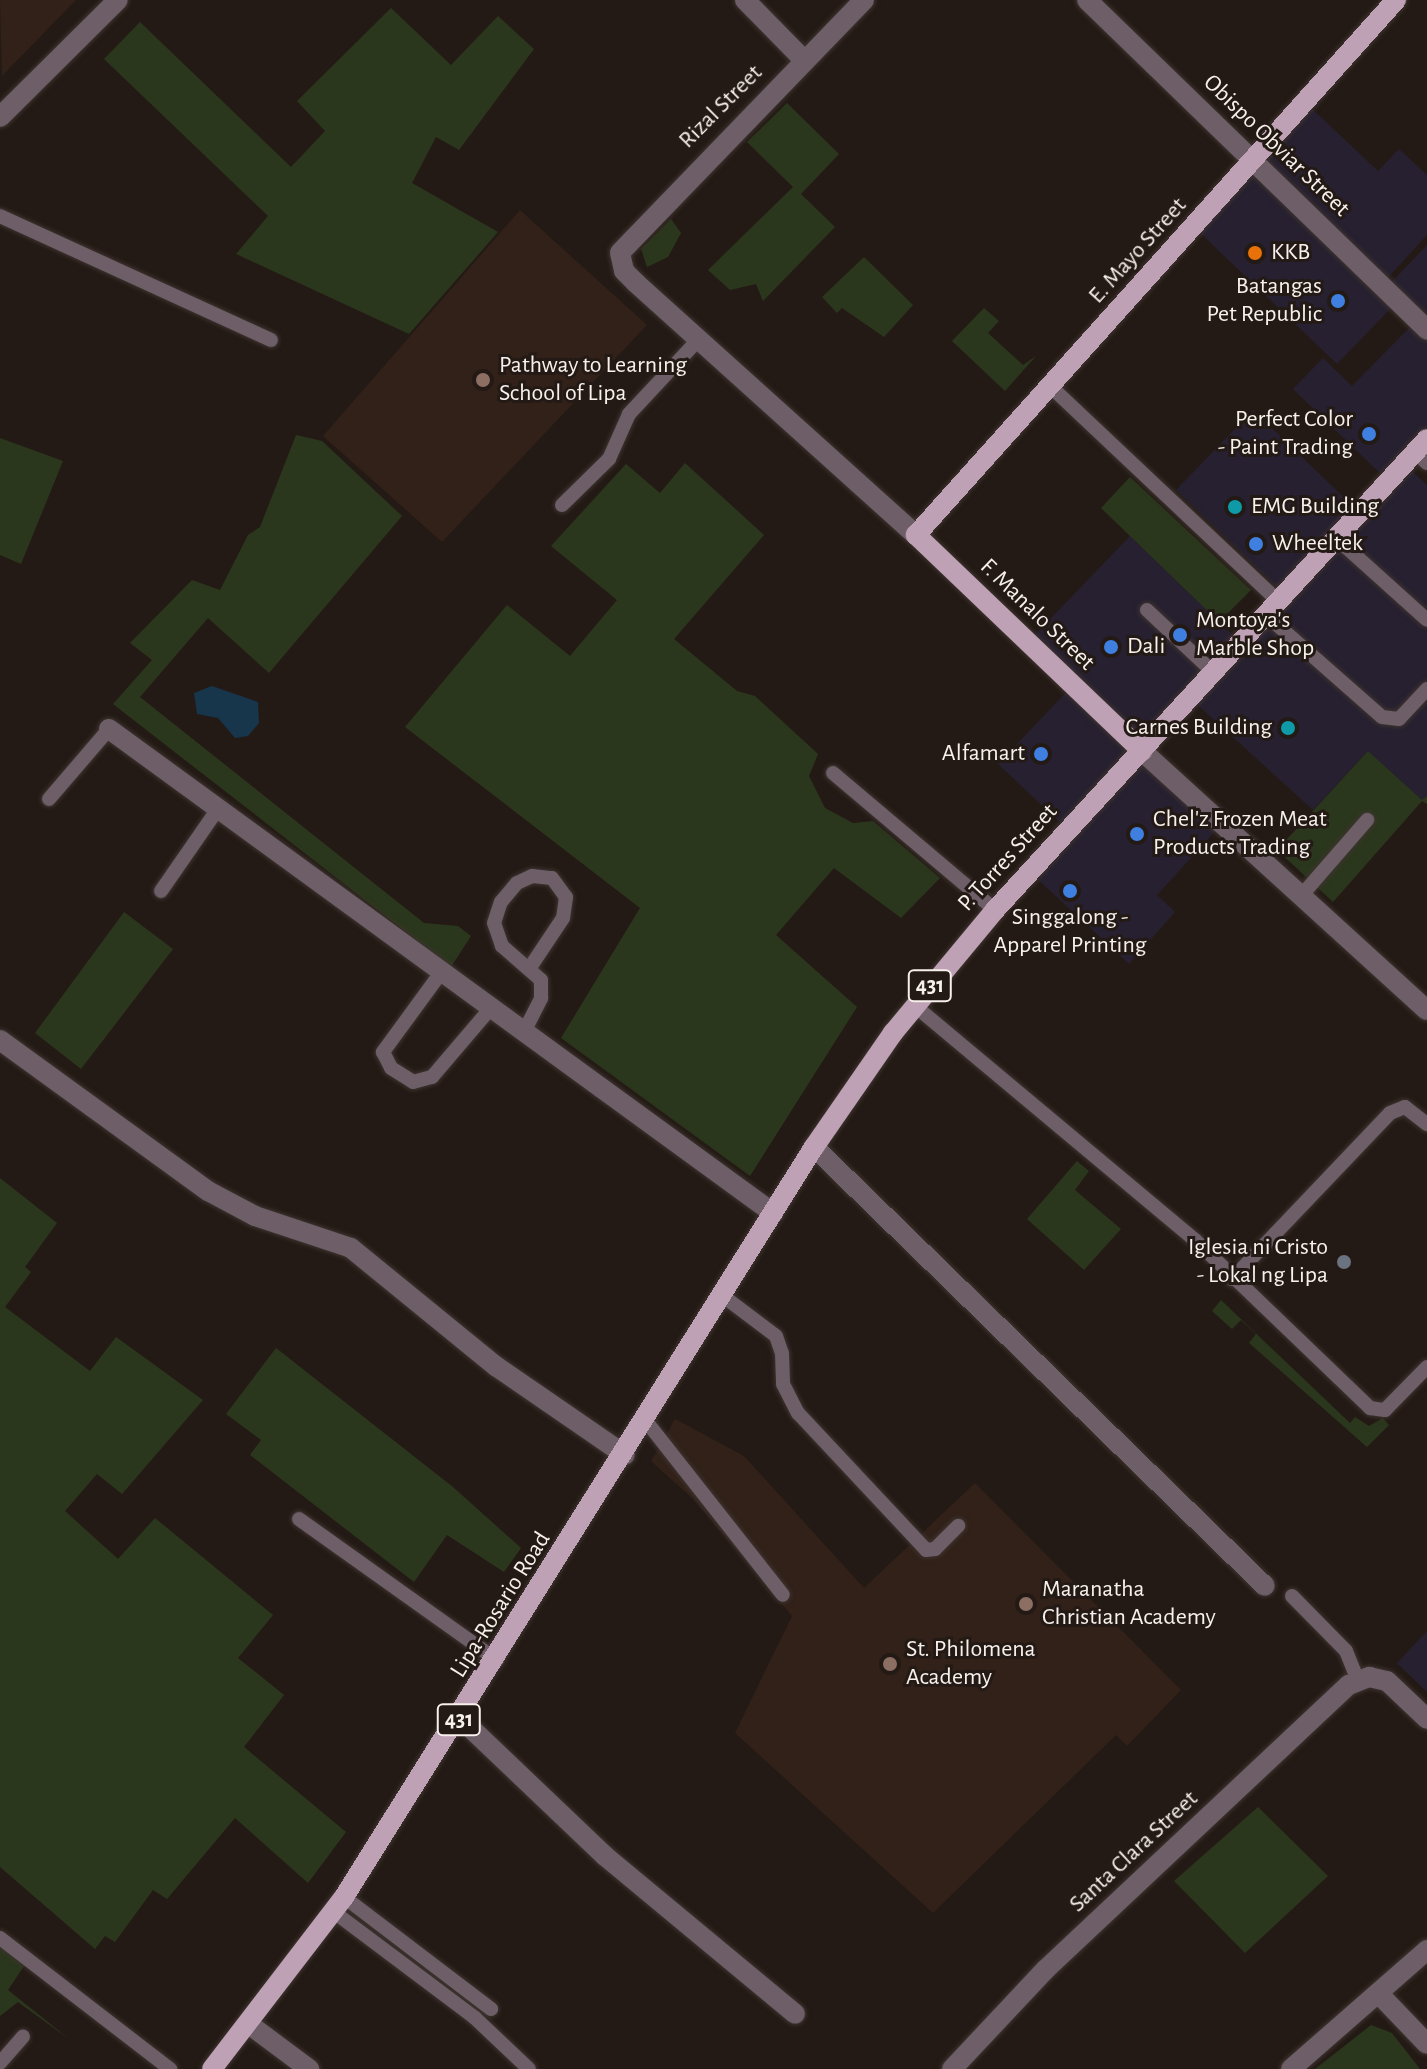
<!DOCTYPE html>
<style>
body{margin:0}
#map{position:relative;width:1427px;height:2069px;overflow:hidden;background:#241a15;font-family:"Alegreya Sans",sans-serif}
div>[style]{position:absolute}
.commercial>*{inset:0;background:#272030}
.built>*{inset:0;background:#312119}
.green>*{inset:0;background:#2b371d}
.water>*{inset:0;background:#17354b}
.roads{filter:drop-shadow(0 0 2px #3d342f) drop-shadow(0 0 2px #3d342f)}
.service>*{height:14px;margin:-7px;padding:0 7px;transform-origin:7px;border-radius:7px;background:#6d5e68}
.minor>*{height:20px;margin:-10px;padding:0 10px;transform-origin:10px;border-radius:10px;background:#6d5e68}
.tertiary>*{height:20px;margin:-10px;padding:0 10px;transform-origin:10px;border-radius:10px;background:#6d5e68}
.primary>*{height:20px;margin:-10px;padding:0 10px;transform-origin:10px;border-radius:10px;background:#bfa1b5}
.dots>*{width:22px;height:22px;translate:-50% -50%;box-sizing:border-box;border:4px solid #241a15;border-radius:50%}
span{translate:-50% -50%;white-space:nowrap;text-align:center;line-height:1.15;-webkit-text-stroke:6px #241a15;paint-order:stroke}
.shield-label span{padding:2px 6px;background:#241a15;border:2px solid;border-radius:6px;-webkit-text-stroke-width:0}
.shield-label{font-size:22px;color:#f7f0ec;font-weight:700}
.street-label{font-size:24px;color:#f7f0ec}
.poi-label{font-size:24px;color:#f7f0ec}
.left{translate:0 -50%;text-align:left}
.right{translate:-100% -50%;text-align:right}
</style>
<div id="map">
<div class="commercial">
<i style="clip-path:polygon(1308px 105px,1378px 171px,1399px 149px,1427px 175px,1427px 235px,1382px 284px,1257px 162px)"></i>
<i style="clip-path:polygon(1255px 164px,1397px 302px,1337px 364px,1196px 229px)"></i>
<i style="clip-path:polygon(1427px 245px,1427px 328px,1386px 288px)"></i>
<i style="clip-path:polygon(1416px 321px,1427px 332px,1427px 436px,1387px 480px,1293px 389px,1323px 358px,1352px 386px)"></i>
<i style="clip-path:polygon(1253px 410px,1359px 512px,1284px 594px,1176px 490px)"></i>
<i style="clip-path:polygon(1405px 465px,1427px 485px,1427px 796px,1423px 801px,1368px 751px,1313px 810px,1191px 699px)"></i>
<i style="clip-path:polygon(1130px 536px,1240px 642px,1142px 750px,1029px 641px)"></i>
<i style="clip-path:polygon(1072px 686px,1141px 751px,1067px 829px,998px 764px)"></i>
<i style="clip-path:polygon(1142px 754px,1220px 826px,1157px 895px,1175px 912px,1129px 964px,1031px 873px)"></i>
<i style="clip-path:polygon(1427px 1631px,1427px 1692px,1397px 1663px)"></i>
</div>
<div class="built">
<i style="clip-path:polygon(0 0,76px 0,2px 76px)"></i>
<i style="clip-path:polygon(520px 210px,647px 325px,442px 542px,323px 436px)"></i>
<i style="clip-path:polygon(675px 1419px,744px 1456px,864px 1588px,975px 1483px,1181px 1690px,1127px 1746px,1116px 1735px,933px 1913px,735px 1733px,792px 1616px,693px 1499px,651px 1461px)"></i>
</div>
<div class="green">
<i style="clip-path:polygon(391px 8px,451px 65px,498px 16px,534px 49px,459px 150px,436px 137px,412px 183px,498px 232px,409px 334px,236px 254px,268px 216px,104px 59px,140px 22px,291px 167px,325px 131px,297px 101px)"></i>
<i style="clip-path:polygon(787px 103px,839px 154px,801px 194px,835px 227px,763px 301px,756px 284px,730px 290px,708px 270px,793px 187px,747px 142px)"></i>
<i style="clip-path:polygon(671px 219px,681px 233px,668px 257px,647px 267px,641px 249px)"></i>
<i style="clip-path:polygon(864px 257px,913px 305px,884px 337px,842px 308px,837px 313px,822px 297px)"></i>
<i style="clip-path:polygon(984px 308px,999px 321px,988px 333px,1023px 365px,1036px 356px,1005px 391px,952px 341px)"></i>
<i style="clip-path:polygon(296px 435px,322px 441px,402px 516px,269px 673px,208px 618px,140px 697px,424px 923px,458px 926px,471px 936px,451px 967px,113px 704px,152px 660px,130px 643px,192px 580px,220px 590px,248px 535px,260px 527px)"></i>
<i style="clip-path:polygon(0 438px,63px 461px,21px 564px,0 555px)"></i>
<i style="clip-path:polygon(685px 463px,764px 535px,674px 639px,737px 691px,755px 696px,818px 754px,809px 776px,825px 808px,853px 823px,873px 821px,940px 878px,901px 918px,834px 868px,776px 935px,857px 1007px,750px 1176px,561px 1038px,640px 908px,405px 727px,507px 605px,570px 656px,617px 600px,551px 546px,626px 464px,660px 493px)"></i>
<i style="clip-path:polygon(1130px 477px,1251px 590px,1219px 622px,1101px 508px)"></i>
<i style="clip-path:polygon(1368px 751px,1422px 800px,1427px 796px,1427px 804px,1422px 801px,1333px 902px,1277px 850px)"></i>
<i style="clip-path:polygon(124px 912px,173px 949px,81px 1069px,35px 1033px)"></i>
<i style="clip-path:polygon(1077px 1161px,1089px 1171px,1075px 1190px,1121px 1229px,1084px 1270px,1027px 1219px)"></i>
<i style="clip-path:polygon(0 1178px,57px 1223px,25px 1267px,31px 1272px,5px 1307px,90px 1371px,116px 1337px,203px 1400px,122px 1494px,97px 1474px,65px 1511px,118px 1559px,155px 1518px,273px 1615px,238px 1658px,284px 1695px,244px 1747px,346px 1832px,308px 1883px,235px 1818px,167px 1899px,153px 1890px,115px 1942px,105px 1936px,95px 1949px,0 1867px)"></i>
<i style="clip-path:polygon(1221px 1300px,1350px 1423px,1355px 1417px,1369px 1426px,1383px 1418px,1389px 1425px,1367px 1447px,1249px 1343px,1256px 1334px,1241px 1320px,1232px 1329px,1212px 1311px)"></i>
<i style="clip-path:polygon(276px 1348px,453px 1487px,521px 1548px,504px 1572px,447px 1535px,414px 1582px,250px 1455px,261px 1440px,226px 1414px)"></i>
<i style="clip-path:polygon(1258px 1807px,1328px 1876px,1245px 1953px,1174px 1881px)"></i>
<i style="clip-path:polygon(0 1946px,24px 1966px,8px 1990px,69px 2039px,18px 2002px,0 2016px)"></i>
<i style="clip-path:polygon(1371px 2025px,1392px 2033px,1420px 2069px,1315px 2069px)"></i>
</div>
<div class="water">
<i style="clip-path:polygon(212px 686px,258px 702px,259px 723px,248px 736px,235px 738px,218px 718px,197px 714px,194px 693px)"></i>
</div>
<div class="roads">
<div class="service">
<i style="left:0;top:216px;width:298px;rotate:24.6deg"></i>
<i style="left:1050px;top:386px;width:315px;rotate:43.3deg"></i>
<i style="left:1415px;top:452px;width:16px;rotate:43deg"></i>
<i style="left:562px;top:505px;width:66px;rotate:-44.4deg"></i>
<i style="left:609px;top:459px;width:49px;rotate:-66deg"></i>
<i style="left:629px;top:414px;width:101px;rotate:-47deg"></i>
<i style="left:1336px;top:538px;width:122px;rotate:42deg"></i>
<i style="left:1147px;top:610px;width:92px;rotate:43.2deg"></i>
<i style="left:1266px;top:615px;width:154px;rotate:41.3deg"></i>
<i style="left:1382px;top:717px;width:17px;rotate:7deg"></i>
<i style="left:1399px;top:719px;width:41px;rotate:-47deg"></i>
<i style="left:833px;top:773px;width:212px;rotate:40.2deg"></i>
<i style="left:49px;top:799px;width:92px;rotate:-49.4deg"></i>
<i style="left:161px;top:891px;width:98px;rotate:-55.3deg"></i>
<i style="left:1301px;top:896px;width:101px;rotate:-49deg"></i>
<i style="left:440px;top:974px;width:97px;rotate:126.2deg"></i>
<i style="left:383px;top:1052px;width:18px;rotate:63deg"></i>
<i style="left:391px;top:1068px;width:26px;rotate:32deg"></i>
<i style="left:413px;top:1082px;width:20px;rotate:-15deg"></i>
<i style="left:432px;top:1077px;width:89px;rotate:-49.5deg"></i>
<i style="left:914px;top:1005px;width:366px;rotate:39.9deg"></i>
<i style="left:1195px;top:1240px;width:243px;rotate:43.8deg"></i>
<i style="left:1370px;top:1408px;width:15px;rotate:8deg"></i>
<i style="left:1385px;top:1410px;width:60px;rotate:-45.7deg"></i>
<i style="left:525px;top:1030px;width:36px;rotate:-63deg"></i>
<i style="left:541px;top:998px;width:18px;rotate:-90deg"></i>
<i style="left:541px;top:980px;width:52px;rotate:-138.9deg"></i>
<i style="left:502px;top:946px;width:24px;rotate:-109deg"></i>
<i style="left:494px;top:923px;width:22px;rotate:-72deg"></i>
<i style="left:501px;top:902px;width:25px;rotate:-50deg"></i>
<i style="left:517px;top:883px;width:17px;rotate:-25deg"></i>
<i style="left:532px;top:876px;width:20px;rotate:6deg"></i>
<i style="left:552px;top:878px;width:24px;rotate:54deg"></i>
<i style="left:566px;top:897px;width:21px;rotate:98deg"></i>
<i style="left:563px;top:918px;width:58px;rotate:123.7deg"></i>
<i style="left:1232px;top:1279px;width:229px;rotate:-46.4deg"></i>
<i style="left:1390px;top:1113px;width:16px;rotate:-22deg"></i>
<i style="left:1405px;top:1107px;width:28px;rotate:38deg"></i>
<i style="left:723px;top:1296px;width:66px;rotate:37deg"></i>
<i style="left:776px;top:1336px;width:18px;rotate:71deg"></i>
<i style="left:782px;top:1353px;width:31px;rotate:88deg"></i>
<i style="left:783px;top:1384px;width:33px;rotate:63deg"></i>
<i style="left:798px;top:1413px;width:187px;rotate:46.9deg"></i>
<i style="left:926px;top:1550px;width:9px;rotate:-6deg"></i>
<i style="left:935px;top:1549px;width:33px;rotate:-45deg"></i>
<i style="left:646px;top:1421px;width:221px;rotate:51.8deg"></i>
<i style="left:299px;top:1519px;width:243px;rotate:35.5deg"></i>
<i style="left:1292px;top:1596px;width:77px;rotate:45.5deg"></i>
<i style="left:1346px;top:1651px;width:31px;rotate:68deg"></i>
<i style="left:344px;top:1897px;width:185px;rotate:37.3deg"></i>
<i style="left:334px;top:1912px;width:176px;rotate:36.9deg"></i>
<i style="left:475px;top:2018px;width:74px;rotate:43.4deg"></i>
<i style="left:0;top:1938px;width:215px;rotate:37.6deg"></i>
<i style="left:0;top:2063px;width:35px;rotate:-49deg"></i>
</div>
<div class="minor">
<i style="left:745px;top:0;width:84px;rotate:45.5deg"></i>
<i style="left:864px;top:0;width:351px;rotate:134deg"></i>
<i style="left:620px;top:253px;width:18px;rotate:77deg"></i>
<i style="left:624px;top:271px;width:17px;rotate:45deg"></i>
<i style="left:636px;top:283px;width:377px;rotate:42deg"></i>
<i style="left:109px;top:729px;width:822px;rotate:36.09deg"></i>
<i style="left:0;top:1040px;width:257px;rotate:36deg"></i>
<i style="left:208px;top:1191px;width:53px;rotate:28deg"></i>
<i style="left:255px;top:1216px;width:101px;rotate:18.4deg"></i>
<i style="left:351px;top:1248px;width:188px;rotate:39.2deg"></i>
<i style="left:497px;top:1367px;width:155px;rotate:34.5deg"></i>
<i style="left:814px;top:1147px;width:629px;rotate:44.23deg"></i>
<i style="left:460px;top:1718px;width:200px;rotate:43.6deg"></i>
<i style="left:605px;top:1856px;width:247px;rotate:39.7deg"></i>
<i style="left:1379px;top:1994px;width:69px;rotate:46.2deg"></i>
<i style="left:250px;top:2025px;width:74px;rotate:36.7deg"></i>
<i style="left:952px;top:2069px;width:136px;rotate:-46.8deg"></i>
<i style="left:1045px;top:1970px;width:417px;rotate:-43.2deg"></i>
<i style="left:1349px;top:1685px;width:22px;rotate:-22deg"></i>
<i style="left:1369px;top:1677px;width:18px;rotate:13deg"></i>
<i style="left:1387px;top:1681px;width:55px;rotate:43.5deg"></i>
<i style="left:1291px;top:2069px;width:181px;rotate:-41.2deg"></i>
</div>
<div class="tertiary">
<i style="left:1087px;top:0;width:474px;rotate:44.1deg"></i>
<i style="left:0;top:117px;width:166px;rotate:-44.8deg"></i>
<i style="left:1142px;top:751px;width:385px;rotate:42.3deg"></i>
</div>
<div class="primary">
<i style="left:1142px;top:751px;width:313px;rotate:-136.3deg"></i>
<i style="left:916px;top:535px;width:719px;rotate:-48.1deg"></i>
<i style="left:212px;top:2069px;width:217px;rotate:-52.5deg"></i>
<i style="left:344px;top:1897px;width:885px;rotate:-57.93deg"></i>
<i style="left:814px;top:1147px;width:139px;rotate:-55.3deg"></i>
<i style="left:893px;top:1033px;width:160px;rotate:-50.3deg"></i>
<i style="left:995px;top:910px;width:639px;rotate:-47.47deg"></i>
</div>
</div>
<div class="dots">
<i style="left:1255px;top:253px;background:#e8710a"></i>
<i style="left:1338px;top:301px;background:#3f7fe0"></i>
<i style="left:483px;top:380px;background:#8d6e63"></i>
<i style="left:1369px;top:434px;background:#3f7fe0"></i>
<i style="left:1235px;top:507px;background:#0f9aa8"></i>
<i style="left:1256px;top:544px;background:#3f7fe0"></i>
<i style="left:1180px;top:635px;background:#3f7fe0"></i>
<i style="left:1111px;top:647px;background:#3f7fe0"></i>
<i style="left:1288px;top:728px;background:#0f9aa8"></i>
<i style="left:1041px;top:754px;background:#3f7fe0"></i>
<i style="left:1137px;top:834px;background:#3f7fe0"></i>
<i style="left:1070px;top:891px;background:#3f7fe0"></i>
<i style="left:1344px;top:1262px;background:#6b7280"></i>
<i style="left:1026px;top:1604px;background:#8d6e63"></i>
<i style="left:890px;top:1664px;background:#8d6e63"></i>
</div>
<div class="shield-label">
<span style="left:930px;top:986px">431</span>
<span style="left:459px;top:1720px">431</span>
</div>
<div class="street-label">
<span style="left:721px;top:107px;rotate:-45deg">Rizal Street</span>
<span style="left:1276px;top:146px;rotate:44deg">Obispo Obviar Street</span>
<span style="left:1138px;top:251px;rotate:-48deg">E. Mayo Street</span>
<span style="left:1037px;top:615px;rotate:44deg">F. Manalo Street</span>
<span style="left:1008px;top:858px;rotate:-48deg">P. Torres Street</span>
<span style="left:501px;top:1605px;rotate:-58deg">Lipa-Rosario Road</span>
<span style="left:1134px;top:1852px;rotate:-43deg">Santa Clara Street</span>
</div>
<div class="poi-label">
<span class="left" style="left:1271px;top:253px">KKB</span>
<span class="right" style="left:1322px;top:301px">Batangas<br>Pet Republic</span>
<span class="left" style="left:499px;top:380px">Pathway to Learning<br>School of Lipa</span>
<span class="right" style="left:1353px;top:434px">Perfect Color<br>- Paint Trading</span>
<span class="left" style="left:1251px;top:507px">EMG Building</span>
<span class="left" style="left:1272px;top:544px">Wheeltek</span>
<span class="left" style="left:1196px;top:635px">Montoya's<br>Marble Shop</span>
<span class="left" style="left:1127px;top:647px">Dali</span>
<span class="right" style="left:1272px;top:728px">Carnes Building</span>
<span class="right" style="left:1025px;top:754px">Alfamart</span>
<span class="left" style="left:1153px;top:834px">Chel'z Frozen Meat<br>Products Trading</span>
<span style="left:1070px;top:932px">Singgalong -<br>Apparel Printing</span>
<span class="right" style="left:1328px;top:1262px">Iglesia ni Cristo<br>- Lokal ng Lipa</span>
<span class="left" style="left:1042px;top:1604px">Maranatha<br>Christian Academy</span>
<span class="left" style="left:906px;top:1664px">St. Philomena<br>Academy</span>
</div>
</div>
